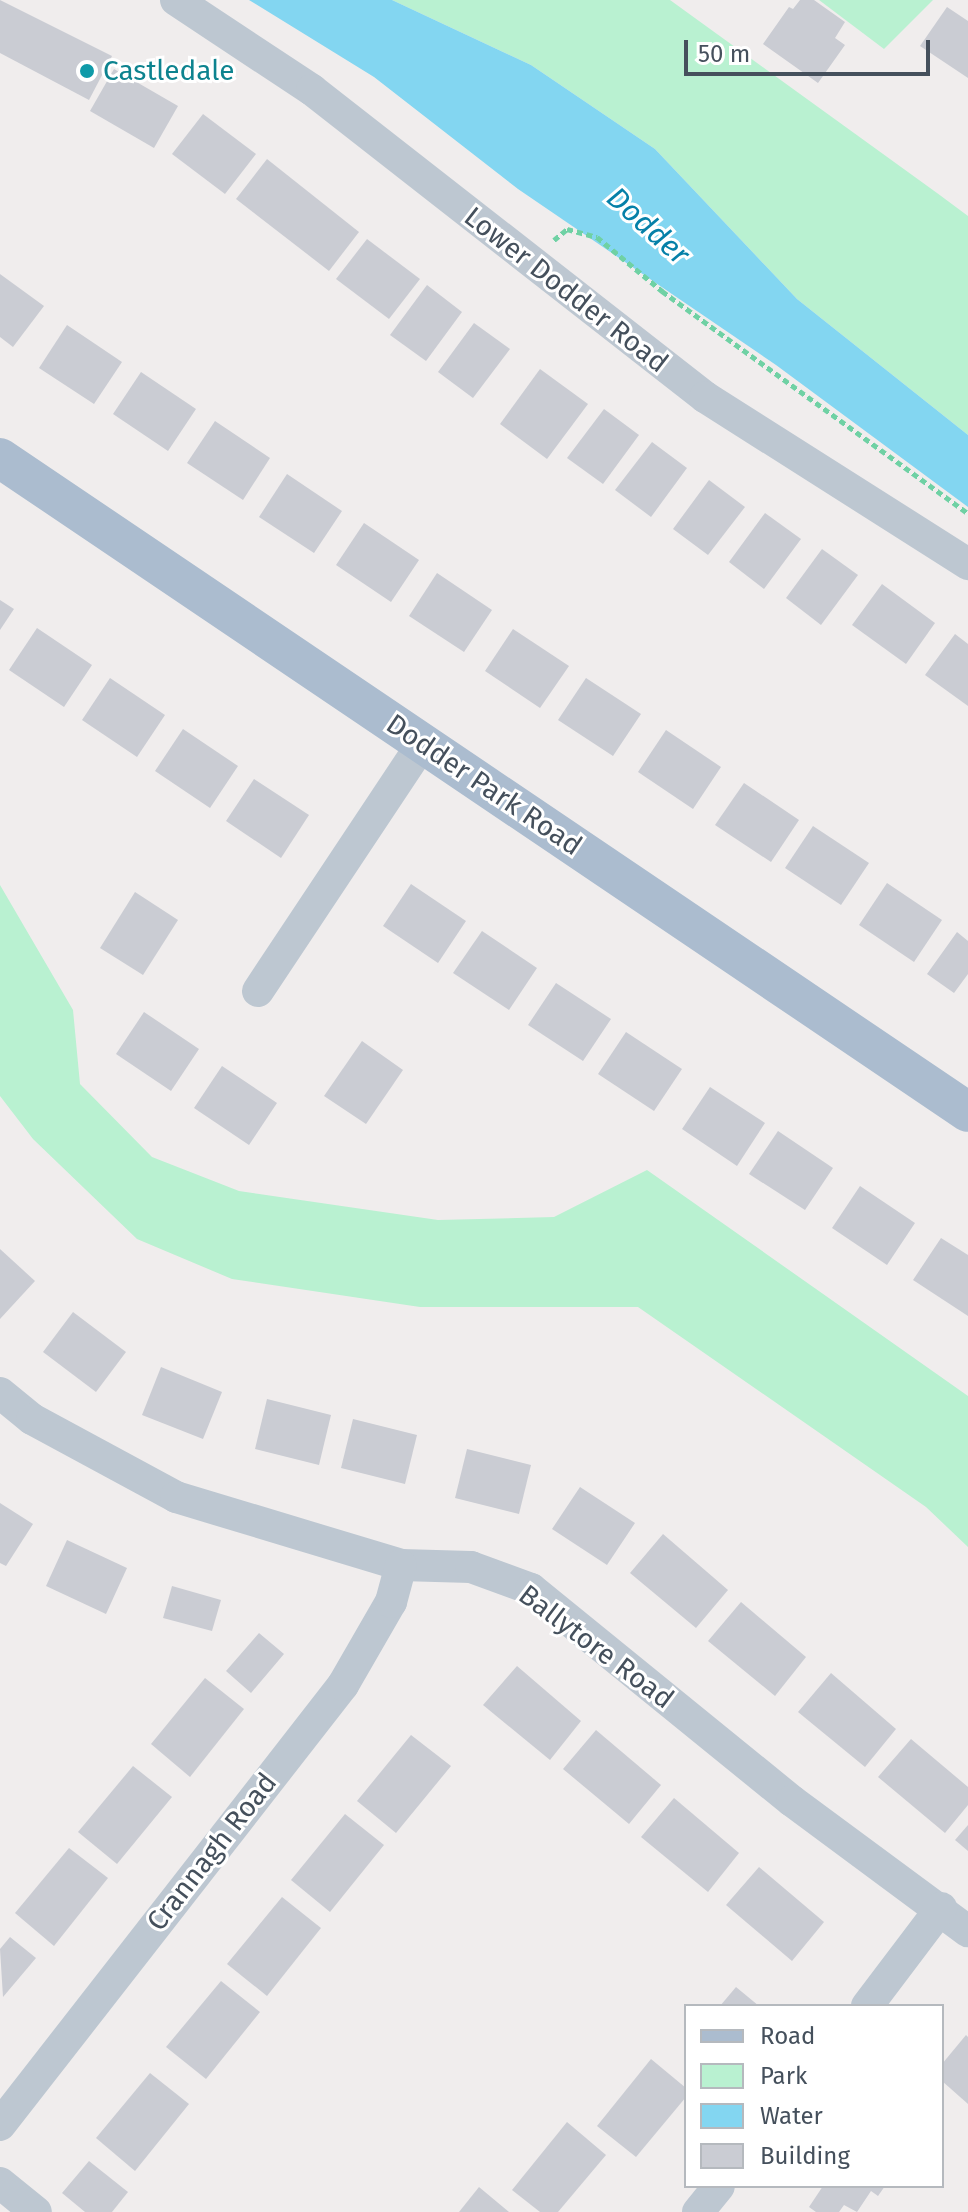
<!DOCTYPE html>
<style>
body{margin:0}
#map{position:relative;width:968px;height:2212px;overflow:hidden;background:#f0eded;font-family:"Fira Sans",sans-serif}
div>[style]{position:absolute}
.green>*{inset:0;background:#b9f1d1}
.water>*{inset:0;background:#83d6f1}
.building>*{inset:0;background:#caccd3}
.path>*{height:5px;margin-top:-2.5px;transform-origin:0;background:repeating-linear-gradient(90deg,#6fd1a4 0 6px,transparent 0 10px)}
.minor>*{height:32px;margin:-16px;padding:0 16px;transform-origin:16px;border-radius:16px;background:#bdc7d1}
.major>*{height:40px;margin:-20px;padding:0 20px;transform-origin:20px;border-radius:20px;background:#abbccf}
.dots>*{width:22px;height:22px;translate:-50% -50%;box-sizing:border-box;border:4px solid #fff;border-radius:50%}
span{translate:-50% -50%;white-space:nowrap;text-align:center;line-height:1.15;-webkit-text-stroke:6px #fff;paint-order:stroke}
.culture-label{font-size:28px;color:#0d838f}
.left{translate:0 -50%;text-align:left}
.street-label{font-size:28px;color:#45505c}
.water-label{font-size:30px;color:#0580a8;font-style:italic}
.legend{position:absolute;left:684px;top:2004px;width:260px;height:184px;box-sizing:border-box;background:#fff;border:2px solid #b5b9be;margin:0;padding:10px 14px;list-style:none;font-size:24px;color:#45505c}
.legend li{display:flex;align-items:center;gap:16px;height:40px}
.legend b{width:40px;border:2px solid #b5b9be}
.scale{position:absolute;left:684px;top:40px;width:246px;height:36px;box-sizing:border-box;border:4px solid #45505c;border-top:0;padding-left:10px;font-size:24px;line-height:28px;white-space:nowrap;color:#45505c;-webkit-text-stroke:6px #fff;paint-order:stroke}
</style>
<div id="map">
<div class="green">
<i style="clip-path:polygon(392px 0,670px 0,937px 193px,968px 216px,968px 435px,797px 299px,655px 149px,531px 65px)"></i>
<i style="clip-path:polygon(819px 0,933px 0,884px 49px)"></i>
<i style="clip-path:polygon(0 885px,73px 1010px,80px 1084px,152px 1157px,239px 1191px,438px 1220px,554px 1217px,647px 1170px,968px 1396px,968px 1547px,926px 1507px,638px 1307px,420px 1307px,232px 1279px,137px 1239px,33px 1139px,0 1096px)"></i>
</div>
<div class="water">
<i style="clip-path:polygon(249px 0,392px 0,531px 65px,655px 149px,797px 299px,968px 435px,968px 507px,776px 365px,518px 189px,374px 77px)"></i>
</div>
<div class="building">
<i style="clip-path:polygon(0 0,112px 56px,89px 100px,0 53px)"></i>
<i style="clip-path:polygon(800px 0,814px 0,845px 22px,835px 38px,845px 45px,818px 83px,763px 44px,789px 7px,793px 9px)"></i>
<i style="clip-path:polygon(947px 7px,968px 21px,968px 78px,920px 46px)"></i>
<i style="clip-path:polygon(114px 69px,178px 106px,154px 148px,90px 111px)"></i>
<i style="clip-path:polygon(203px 114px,256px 154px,225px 194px,172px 154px)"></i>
<i style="clip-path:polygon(267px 159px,359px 232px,329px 271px,236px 199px)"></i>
<i style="clip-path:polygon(367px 239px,420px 279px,389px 319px,336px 279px)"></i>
<i style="clip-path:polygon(0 274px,44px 306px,13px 347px,0 337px)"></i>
<i style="clip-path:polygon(427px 285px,462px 312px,426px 361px,390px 335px)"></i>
<i style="clip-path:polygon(474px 323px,510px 349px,473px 398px,438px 372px)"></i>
<i style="clip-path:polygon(67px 325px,122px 362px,94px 404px,39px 368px)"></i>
<i style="clip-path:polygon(540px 369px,588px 404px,547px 459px,500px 424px)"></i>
<i style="clip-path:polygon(141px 372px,196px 409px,168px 451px,113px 414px)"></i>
<i style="clip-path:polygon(604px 409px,639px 435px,603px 484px,567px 458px)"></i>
<i style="clip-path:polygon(215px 421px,270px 458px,243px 500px,187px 463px)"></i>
<i style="clip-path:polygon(652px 442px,687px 468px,651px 517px,615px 490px)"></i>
<i style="clip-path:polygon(287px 474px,342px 511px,314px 553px,259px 517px)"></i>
<i style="clip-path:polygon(709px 480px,745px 507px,708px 555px,673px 529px)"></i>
<i style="clip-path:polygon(765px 513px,801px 539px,764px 589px,729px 562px)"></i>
<i style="clip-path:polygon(364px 523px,419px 560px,391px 602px,336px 565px)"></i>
<i style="clip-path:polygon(822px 549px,858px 575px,821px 625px,786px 598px)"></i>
<i style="clip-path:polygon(437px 573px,492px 610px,464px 652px,409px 616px)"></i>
<i style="clip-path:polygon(882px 584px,935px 623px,906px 664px,852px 625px)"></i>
<i style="clip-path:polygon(0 600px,14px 609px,0 630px)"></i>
<i style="clip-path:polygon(37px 628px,92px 665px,64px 707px,9px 670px)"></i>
<i style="clip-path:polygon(513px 629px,569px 666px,540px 708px,485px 671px)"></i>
<i style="clip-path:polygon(955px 634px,968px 644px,968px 706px,925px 675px)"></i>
<i style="clip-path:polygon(110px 678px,165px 715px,137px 757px,82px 720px)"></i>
<i style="clip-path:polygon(586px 678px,641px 714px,613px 756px,558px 720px)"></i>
<i style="clip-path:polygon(183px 729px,238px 766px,210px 808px,155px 771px)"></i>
<i style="clip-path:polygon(666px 730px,721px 767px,693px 809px,638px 772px)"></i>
<i style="clip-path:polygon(254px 779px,309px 815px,281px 858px,226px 821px)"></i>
<i style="clip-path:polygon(744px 783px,799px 820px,771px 862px,715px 825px)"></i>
<i style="clip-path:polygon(813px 826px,869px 863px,841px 905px,785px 868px)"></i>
<i style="clip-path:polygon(887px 883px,942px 920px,914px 962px,859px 925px)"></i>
<i style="clip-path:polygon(411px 884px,466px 921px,438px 963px,383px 926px)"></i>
<i style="clip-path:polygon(135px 892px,178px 920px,143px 975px,100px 948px)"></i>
<i style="clip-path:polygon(482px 931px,537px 968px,509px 1010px,453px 973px)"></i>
<i style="clip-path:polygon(957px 932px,968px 941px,968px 974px,954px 993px,927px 974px)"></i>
<i style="clip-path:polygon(556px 983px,611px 1019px,583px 1061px,528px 1025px)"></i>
<i style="clip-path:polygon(144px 1012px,199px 1049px,171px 1091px,116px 1054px)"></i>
<i style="clip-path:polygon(626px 1032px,682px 1069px,654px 1111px,598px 1074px)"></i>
<i style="clip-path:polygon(362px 1041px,403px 1070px,366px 1124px,324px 1096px)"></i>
<i style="clip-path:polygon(222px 1066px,277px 1103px,249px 1145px,194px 1108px)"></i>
<i style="clip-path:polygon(710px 1087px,765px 1123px,737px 1166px,682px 1129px)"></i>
<i style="clip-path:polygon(778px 1131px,833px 1168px,805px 1210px,749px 1174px)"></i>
<i style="clip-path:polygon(860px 1186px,915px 1223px,887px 1265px,832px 1228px)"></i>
<i style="clip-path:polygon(941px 1238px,968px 1255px,968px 1316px,913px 1280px)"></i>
<i style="clip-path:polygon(0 1249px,35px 1281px,0 1319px)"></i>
<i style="clip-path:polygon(73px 1312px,126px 1352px,96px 1392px,43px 1352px)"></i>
<i style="clip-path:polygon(161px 1367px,222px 1392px,203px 1439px,142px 1415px)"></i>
<i style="clip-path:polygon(267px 1399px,331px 1415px,319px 1465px,255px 1449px)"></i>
<i style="clip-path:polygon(353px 1419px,417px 1435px,405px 1484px,341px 1468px)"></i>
<i style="clip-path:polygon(467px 1449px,531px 1465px,519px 1514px,455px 1498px)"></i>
<i style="clip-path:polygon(580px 1487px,635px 1523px,607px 1565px,552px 1529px)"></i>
<i style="clip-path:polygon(0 1503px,33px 1524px,6px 1566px,0 1563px)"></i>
<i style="clip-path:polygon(663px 1534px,728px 1590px,696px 1628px,630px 1573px)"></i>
<i style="clip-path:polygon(67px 1540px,127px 1568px,106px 1614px,46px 1586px)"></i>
<i style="clip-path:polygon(172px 1586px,221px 1600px,212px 1631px,163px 1618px)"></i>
<i style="clip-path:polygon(741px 1602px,806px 1657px,775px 1696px,708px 1641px)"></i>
<i style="clip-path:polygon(259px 1633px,284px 1654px,251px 1693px,226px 1671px)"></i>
<i style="clip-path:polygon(517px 1666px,581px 1721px,550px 1760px,483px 1705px)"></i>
<i style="clip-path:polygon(831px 1673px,896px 1729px,865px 1767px,798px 1712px)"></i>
<i style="clip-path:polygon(205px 1678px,244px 1709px,190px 1777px,151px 1744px)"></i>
<i style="clip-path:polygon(596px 1730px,661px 1785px,629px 1824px,563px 1769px)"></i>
<i style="clip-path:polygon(411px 1735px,451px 1766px,396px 1833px,357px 1801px)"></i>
<i style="clip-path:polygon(911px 1739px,968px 1787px,968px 1805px,945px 1833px,878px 1777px)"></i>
<i style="clip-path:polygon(133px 1766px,172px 1797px,117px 1864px,78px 1832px)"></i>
<i style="clip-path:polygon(674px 1798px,739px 1853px,708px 1892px,641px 1837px)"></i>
<i style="clip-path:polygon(345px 1814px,384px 1845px,330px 1912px,291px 1880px)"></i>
<i style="clip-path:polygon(968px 1825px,968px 1851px,955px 1840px)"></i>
<i style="clip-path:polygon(69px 1848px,108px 1878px,54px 1946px,15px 1913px)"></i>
<i style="clip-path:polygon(759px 1867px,824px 1922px,792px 1961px,726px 1905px)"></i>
<i style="clip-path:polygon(282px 1897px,321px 1928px,267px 1996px,227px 1964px)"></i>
<i style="clip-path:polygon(10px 1937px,36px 1958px,3px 1997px,0 1949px)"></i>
<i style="clip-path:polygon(221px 1981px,260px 2012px,206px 2079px,166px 2047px)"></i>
<i style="clip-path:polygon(736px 1987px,759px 2006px,720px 2006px)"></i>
<i style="clip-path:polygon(966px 2035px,968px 2037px,968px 2104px,942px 2081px,942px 2064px)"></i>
<i style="clip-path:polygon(651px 2059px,686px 2088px,686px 2097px,636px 2157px,597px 2126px)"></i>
<i style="clip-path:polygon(150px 2073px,189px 2104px,135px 2171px,96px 2138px)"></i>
<i style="clip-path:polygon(567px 2122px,606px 2155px,558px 2212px,540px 2212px,512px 2190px)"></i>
<i style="clip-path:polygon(89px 2161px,128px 2192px,112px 2212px,85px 2212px,62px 2193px)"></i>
<i style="clip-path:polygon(823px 2186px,885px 2186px,878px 2196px,871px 2191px,857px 2212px,844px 2205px,839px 2212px,816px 2212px,809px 2207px)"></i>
<i style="clip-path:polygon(479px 2187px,509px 2212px,459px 2212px)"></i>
</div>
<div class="path">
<i style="left:554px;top:240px;width:17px;rotate:-40deg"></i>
<i style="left:567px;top:229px;width:31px;rotate:15deg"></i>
<i style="left:597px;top:237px;width:85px;rotate:39.7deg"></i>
<i style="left:662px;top:291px;width:378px;rotate:36deg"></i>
</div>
<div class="minor">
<i style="left:176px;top:0;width:163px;rotate:33.5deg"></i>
<i style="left:312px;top:90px;width:499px;rotate:38deg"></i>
<i style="left:705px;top:397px;width:312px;rotate:32.4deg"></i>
<i style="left:258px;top:991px;width:296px;rotate:-56.4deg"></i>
<i style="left:0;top:1393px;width:41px;rotate:39.1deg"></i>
<i style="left:32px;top:1419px;width:164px;rotate:28.4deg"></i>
<i style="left:176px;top:1497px;width:235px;rotate:16.8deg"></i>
<i style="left:401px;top:1565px;width:70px;rotate:1.6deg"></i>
<i style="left:471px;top:1567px;width:64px;rotate:20.1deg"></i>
<i style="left:531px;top:1589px;width:336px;rotate:39.1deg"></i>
<i style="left:792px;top:1801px;width:219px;rotate:36.5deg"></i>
<i style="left:867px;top:2006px;width:123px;rotate:-52.9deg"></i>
<i style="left:0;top:2125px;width:558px;rotate:-52.06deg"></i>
<i style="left:343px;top:1685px;width:96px;rotate:-60deg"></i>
<i style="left:391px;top:1602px;width:38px;rotate:-75deg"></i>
<i style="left:0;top:2183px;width:46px;rotate:38.9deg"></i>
<i style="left:698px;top:2212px;width:33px;rotate:-51deg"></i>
</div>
<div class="major">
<i style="left:0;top:458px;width:1168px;rotate:34.04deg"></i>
</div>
<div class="dots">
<i style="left:87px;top:71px;background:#0f9aa8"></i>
</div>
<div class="culture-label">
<span class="left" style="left:103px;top:71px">Castledale</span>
</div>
<div class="street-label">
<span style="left:566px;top:290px;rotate:38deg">Lower Dodder Road</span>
<span style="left:484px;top:785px;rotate:34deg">Dodder Park Road</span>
<span style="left:596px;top:1647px;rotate:37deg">Ballytore Road</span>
<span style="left:212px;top:1852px;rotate:-52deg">Crannagh Road</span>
</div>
<div class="water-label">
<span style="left:648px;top:226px;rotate:42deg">Dodder</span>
</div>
<ul class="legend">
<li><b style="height:10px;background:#abbccf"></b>Road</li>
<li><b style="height:22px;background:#b9f1d1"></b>Park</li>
<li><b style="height:22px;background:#83d6f1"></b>Water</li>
<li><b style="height:22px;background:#caccd3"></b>Building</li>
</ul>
<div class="scale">50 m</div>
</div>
